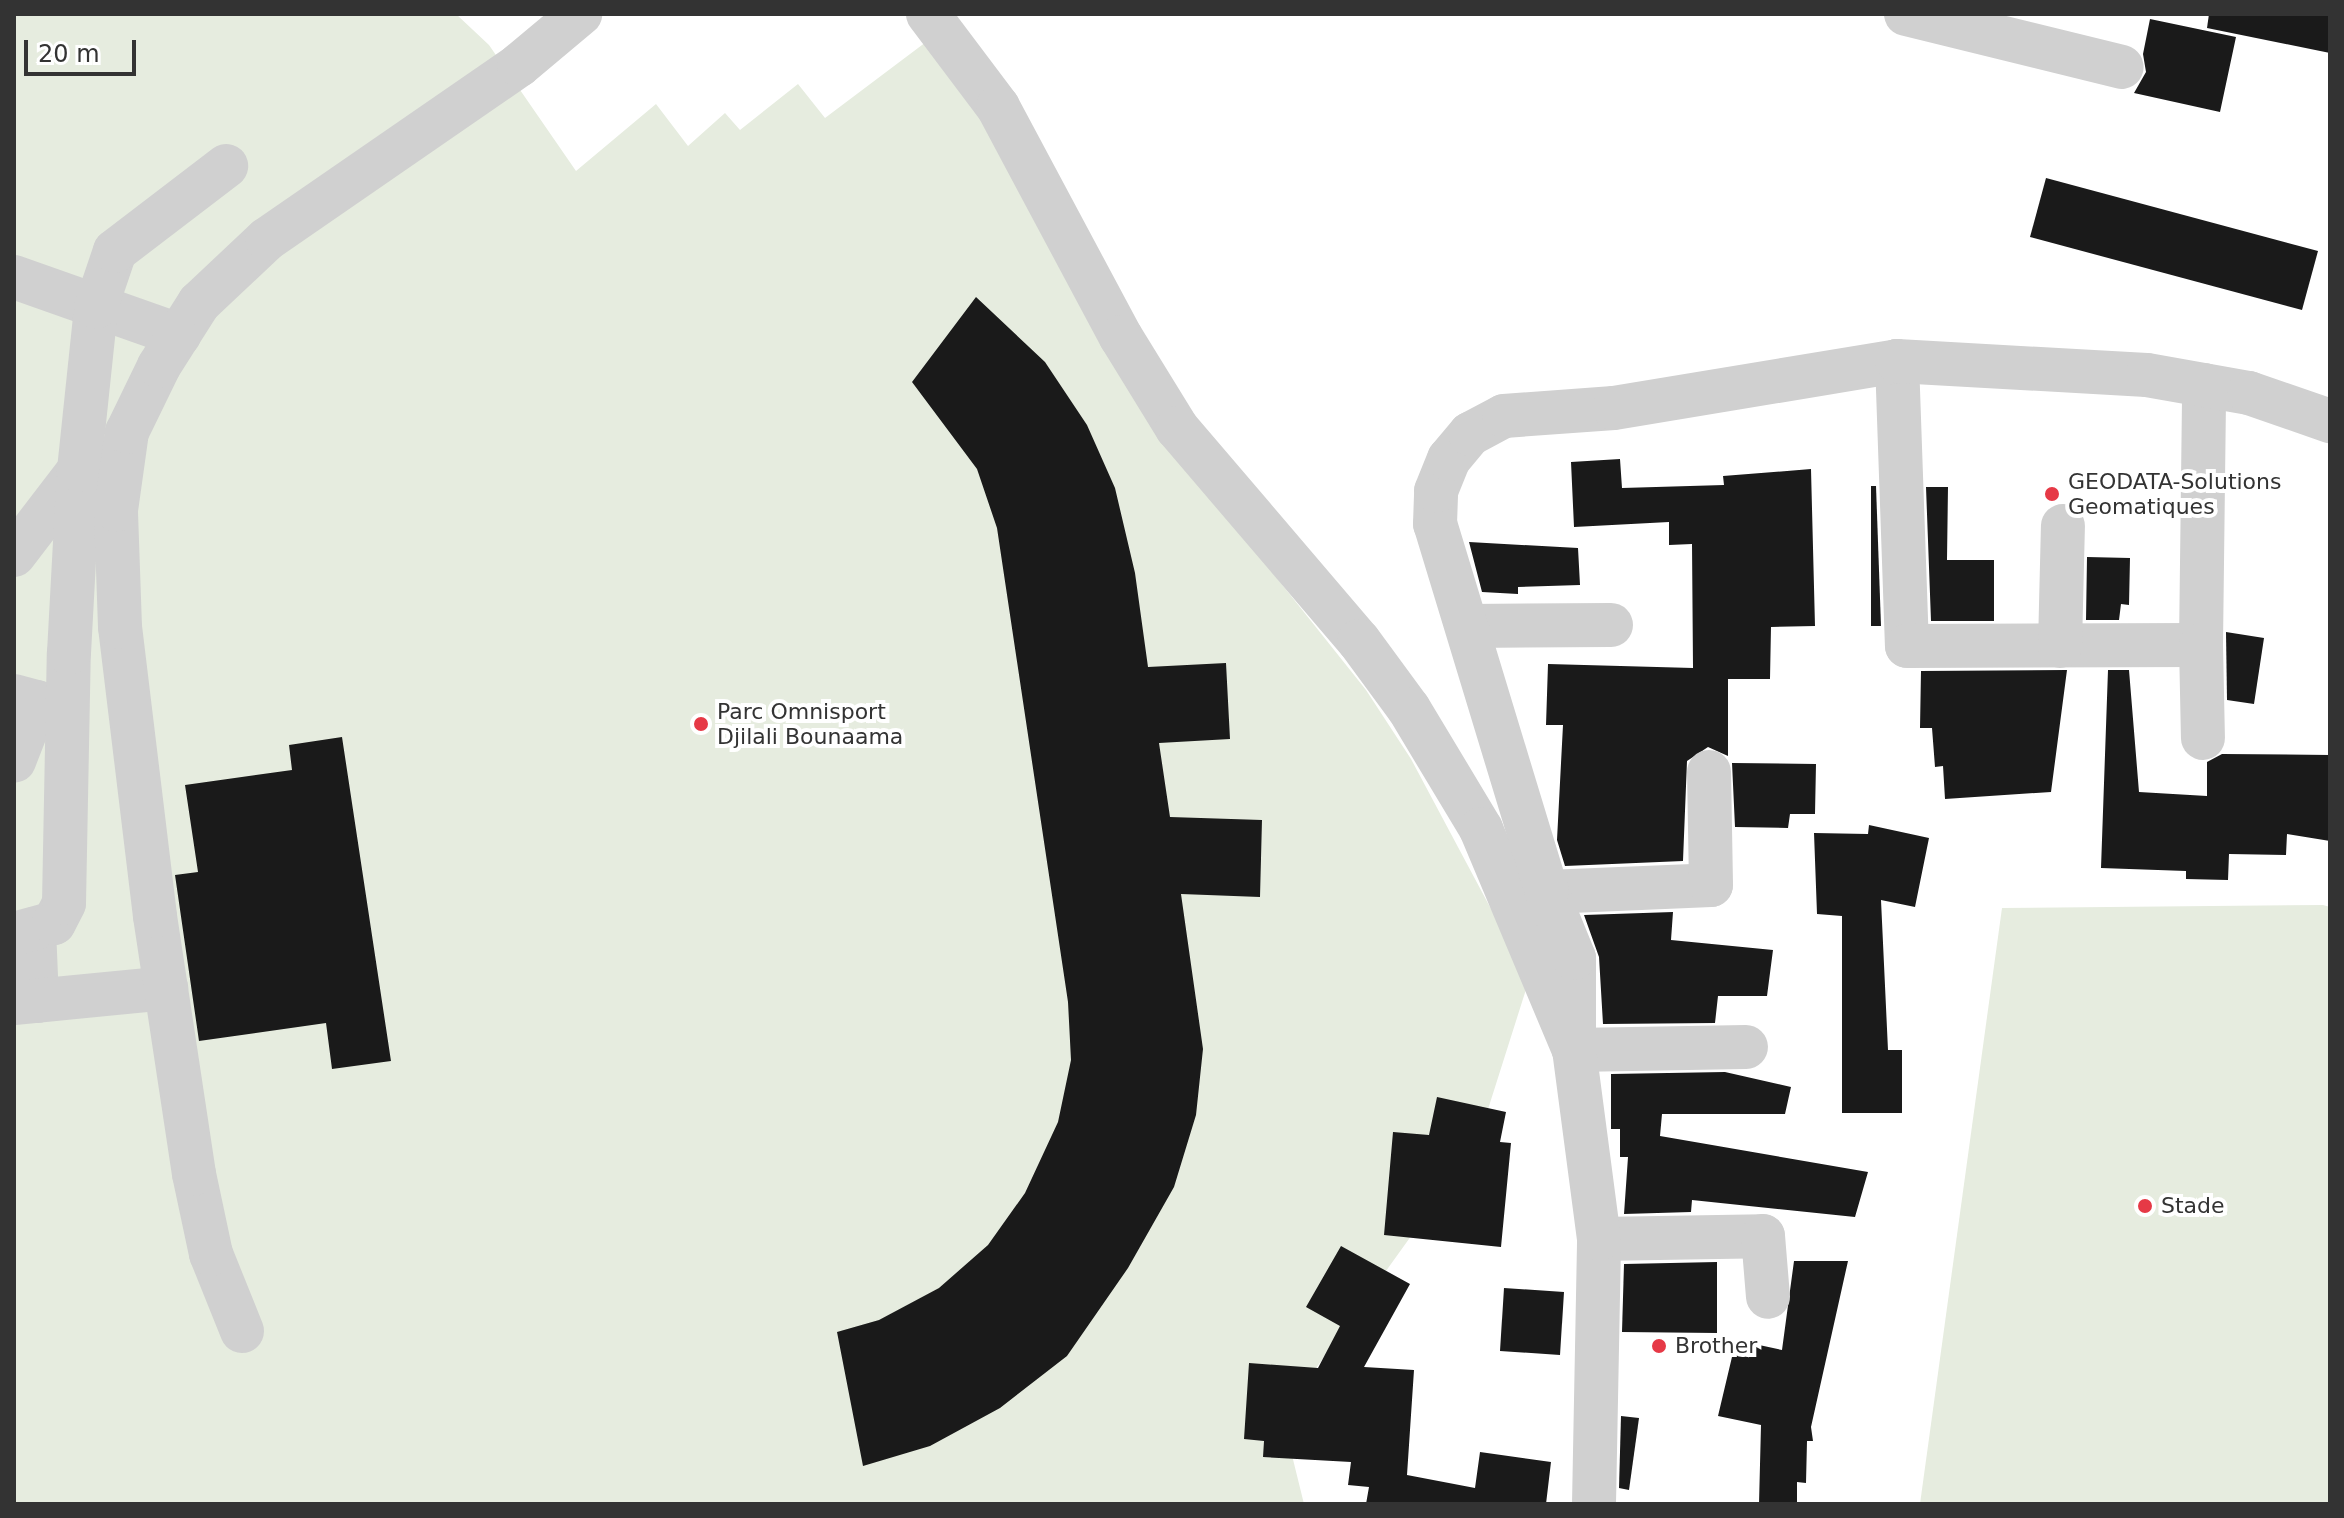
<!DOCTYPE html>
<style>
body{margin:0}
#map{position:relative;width:2344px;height:1518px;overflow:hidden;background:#fff;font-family:"DejaVu Sans",sans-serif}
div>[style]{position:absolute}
.green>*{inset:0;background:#e6ecdf}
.building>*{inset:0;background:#1a1a1a}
.minor>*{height:44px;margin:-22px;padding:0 22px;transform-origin:22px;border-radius:22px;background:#d0d0d0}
.dots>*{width:22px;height:22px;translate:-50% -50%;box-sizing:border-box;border:4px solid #fff;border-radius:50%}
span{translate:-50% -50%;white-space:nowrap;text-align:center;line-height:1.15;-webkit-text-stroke:8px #fff;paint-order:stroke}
.poi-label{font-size:22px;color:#333}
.left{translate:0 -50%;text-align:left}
.frame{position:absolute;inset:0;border:16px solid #333;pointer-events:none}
.scale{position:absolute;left:24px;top:40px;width:112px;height:36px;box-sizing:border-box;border:4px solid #333;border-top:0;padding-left:10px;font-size:24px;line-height:28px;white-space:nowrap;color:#333;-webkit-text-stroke:6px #fff;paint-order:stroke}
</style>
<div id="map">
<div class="green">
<i style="clip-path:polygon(14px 14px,456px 14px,489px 45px,576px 171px,656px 104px,688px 146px,725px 113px,740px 130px,798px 84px,825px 118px,926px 42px,983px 100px,1241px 533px,1366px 690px,1411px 759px,1529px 980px,1470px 1166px,1414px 1232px,1314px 1371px,1286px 1431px,1304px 1504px,14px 1504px)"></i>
<i style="clip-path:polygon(2323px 905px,2330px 907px,2330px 1504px,1920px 1504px,2002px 908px)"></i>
</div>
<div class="building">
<i style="clip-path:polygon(2209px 14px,2330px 14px,2330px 53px,2207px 28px)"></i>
<i style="clip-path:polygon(2150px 19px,2236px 37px,2220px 112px,2134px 93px,2146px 72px,2143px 54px)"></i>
<i style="clip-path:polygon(2046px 178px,2318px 251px,2302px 310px,2030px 237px)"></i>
<i style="clip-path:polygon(976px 297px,1045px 362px,1087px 425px,1115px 488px,1135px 573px,1148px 667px,1226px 663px,1230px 739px,1159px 743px,1170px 817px,1262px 820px,1260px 897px,1181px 894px,1203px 1049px,1196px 1115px,1174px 1187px,1128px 1268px,1067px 1356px,1000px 1408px,930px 1446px,863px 1466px,837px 1332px,879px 1320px,939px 1288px,988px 1245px,1025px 1193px,1058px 1122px,1071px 1060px,1068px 1002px,997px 528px,977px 469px,912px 382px)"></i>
<i style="clip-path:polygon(1620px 459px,1622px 488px,1724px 485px,1723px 476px,1811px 469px,1815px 626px,1771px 627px,1770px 679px,1728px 679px,1728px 756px,1708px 747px,1687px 761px,1683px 861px,1565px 866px,1557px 840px,1563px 725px,1546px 725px,1548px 664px,1693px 668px,1692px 544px,1669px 545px,1669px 522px,1574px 527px,1571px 462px)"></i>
<i style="clip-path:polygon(1871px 486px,1876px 486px,1881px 626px,1871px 626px)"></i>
<i style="clip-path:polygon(1926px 487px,1948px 487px,1947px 560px,1994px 560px,1994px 621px,1931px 621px)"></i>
<i style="clip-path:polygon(1469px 542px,1578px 548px,1580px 585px,1518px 587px,1518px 594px,1482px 592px)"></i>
<i style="clip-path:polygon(2087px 557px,2130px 558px,2129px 605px,2121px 604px,2119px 620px,2086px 620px)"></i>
<i style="clip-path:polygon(2226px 632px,2264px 638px,2254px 704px,2227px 700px)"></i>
<i style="clip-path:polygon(2067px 670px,2051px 792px,1945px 799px,1943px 766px,1935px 767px,1932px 728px,1920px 728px,1921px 671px)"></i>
<i style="clip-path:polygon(2108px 670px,2129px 670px,2139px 792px,2207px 796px,2207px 762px,2222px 754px,2330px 755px,2330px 841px,2287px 834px,2286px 855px,2229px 854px,2228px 880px,2186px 879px,2186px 871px,2101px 868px)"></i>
<i style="clip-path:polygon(342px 737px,391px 1061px,332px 1069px,326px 1023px,199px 1041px,175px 875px,198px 872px,185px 785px,292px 770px,289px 745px)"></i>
<i style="clip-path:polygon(1732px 763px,1816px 764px,1815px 814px,1790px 814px,1788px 828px,1735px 827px)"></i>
<i style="clip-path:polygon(1869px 825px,1929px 838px,1915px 907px,1881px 900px,1888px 1050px,1902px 1050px,1902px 1113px,1842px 1113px,1842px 916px,1817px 914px,1814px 833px,1868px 834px)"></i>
<i style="clip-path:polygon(1673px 912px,1671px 940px,1773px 950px,1767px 996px,1718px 996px,1715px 1023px,1603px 1024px,1599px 957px,1584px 915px)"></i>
<i style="clip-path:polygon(1725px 1072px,1791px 1087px,1785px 1114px,1662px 1114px,1660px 1136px,1868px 1172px,1855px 1217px,1692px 1200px,1691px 1212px,1624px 1214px,1628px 1157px,1620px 1157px,1620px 1129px,1611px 1129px,1611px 1074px)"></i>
<i style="clip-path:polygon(1437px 1097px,1506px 1112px,1500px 1142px,1511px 1143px,1501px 1247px,1384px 1235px,1393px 1132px,1429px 1135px)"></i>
<i style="clip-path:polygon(1341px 1246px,1410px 1284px,1364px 1367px,1414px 1370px,1407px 1475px,1475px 1488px,1480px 1452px,1551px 1462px,1546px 1504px,1366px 1504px,1369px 1487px,1348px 1485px,1351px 1462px,1263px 1457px,1264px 1441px,1244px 1439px,1249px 1363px,1318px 1368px,1340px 1326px,1306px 1307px)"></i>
<i style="clip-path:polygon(1794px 1261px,1848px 1261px,1811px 1427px,1813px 1441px,1807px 1441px,1806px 1483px,1797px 1482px,1797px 1504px,1759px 1504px,1761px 1425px,1718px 1416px,1736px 1340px,1782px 1350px)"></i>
<i style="clip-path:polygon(1717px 1262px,1717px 1333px,1622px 1332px,1624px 1264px)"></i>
<i style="clip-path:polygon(1504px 1288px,1564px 1292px,1560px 1355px,1500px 1351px)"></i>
<i style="clip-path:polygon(1621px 1416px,1639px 1418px,1629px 1490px,1619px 1488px)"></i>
</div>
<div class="minor">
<i style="left:928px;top:14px;width:116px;rotate:53deg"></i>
<i style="left:998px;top:107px;width:261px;rotate:61.9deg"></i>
<i style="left:1121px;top:337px;width:107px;rotate:58.4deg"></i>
<i style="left:1177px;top:428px;width:280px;rotate:49.5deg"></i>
<i style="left:1359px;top:641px;width:84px;rotate:53.7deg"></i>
<i style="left:1409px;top:709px;width:140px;rotate:59deg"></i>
<i style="left:1481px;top:829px;width:240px;rotate:67.2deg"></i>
<i style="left:1574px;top:1050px;width:172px;rotate:-1deg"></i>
<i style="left:1906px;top:14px;width:222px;rotate:13.8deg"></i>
<i style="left:14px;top:277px;width:175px;rotate:19.4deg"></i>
<i style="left:1897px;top:361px;width:285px;rotate:88deg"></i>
<i style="left:1907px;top:646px;width:294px;rotate:-0.2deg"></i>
<i style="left:2201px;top:645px;width:260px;rotate:-89.3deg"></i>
<i style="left:14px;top:555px;width:107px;rotate:-52.6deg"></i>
<i style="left:1468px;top:626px;width:143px;rotate:-0.4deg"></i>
<i style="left:2201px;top:645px;width:93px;rotate:88.8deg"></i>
<i style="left:2060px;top:646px;width:120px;rotate:-88.6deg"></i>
<i style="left:14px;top:696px;width:24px;rotate:15deg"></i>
<i style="left:37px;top:702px;width:63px;rotate:111.3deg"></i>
<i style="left:1547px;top:892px;width:164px;rotate:-2.4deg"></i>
<i style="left:1711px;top:885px;width:113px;rotate:-91deg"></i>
<i style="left:34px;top:929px;width:72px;rotate:87.6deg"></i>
<i style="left:14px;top:934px;width:41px;rotate:-15.4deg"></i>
<i style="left:54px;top:923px;width:22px;rotate:-63deg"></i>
<i style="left:64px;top:903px;width:250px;rotate:-88.9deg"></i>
<i style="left:69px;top:653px;width:183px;rotate:-86.9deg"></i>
<i style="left:79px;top:470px;width:164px;rotate:-84deg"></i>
<i style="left:96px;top:307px;width:59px;rotate:-71.3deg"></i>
<i style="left:115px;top:251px;width:140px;rotate:-37.4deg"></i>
<i style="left:14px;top:1003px;width:153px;rotate:-5.6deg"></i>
<i style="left:1599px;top:1239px;width:164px;rotate:-1deg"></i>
<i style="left:1763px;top:1236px;width:61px;rotate:85.3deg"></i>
<i style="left:242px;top:1331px;width:83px;rotate:-111.9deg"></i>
<i style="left:211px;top:1254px;width:82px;rotate:-102deg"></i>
<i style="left:194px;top:1174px;width:261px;rotate:-98.6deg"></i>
<i style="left:155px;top:916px;width:291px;rotate:-96.9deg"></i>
<i style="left:120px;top:627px;width:117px;rotate:-92deg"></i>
<i style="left:116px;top:510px;width:79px;rotate:-82deg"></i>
<i style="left:127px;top:432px;width:73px;rotate:-64.1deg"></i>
<i style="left:159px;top:366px;width:75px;rotate:-57.6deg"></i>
<i style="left:199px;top:303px;width:93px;rotate:-43.3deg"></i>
<i style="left:267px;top:239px;width:306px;rotate:-34.6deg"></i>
<i style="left:519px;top:65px;width:80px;rotate:-39.9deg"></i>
<i style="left:1594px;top:1504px;width:265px;rotate:-88.9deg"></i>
<i style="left:1599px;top:1239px;width:191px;rotate:-97.5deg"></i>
<i style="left:1574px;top:1050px;width:92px;rotate:-90deg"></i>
<i style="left:1574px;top:958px;width:71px;rotate:-112.2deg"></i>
<i style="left:1547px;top:892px;width:385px;rotate:-106.9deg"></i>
<i style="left:1435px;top:524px;width:33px;rotate:-88deg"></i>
<i style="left:1436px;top:491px;width:35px;rotate:-68deg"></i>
<i style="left:1449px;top:459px;width:33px;rotate:-50deg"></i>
<i style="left:1470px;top:434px;width:38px;rotate:-28deg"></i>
<i style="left:1504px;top:416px;width:110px;rotate:-4.2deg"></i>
<i style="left:1614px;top:408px;width:287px;rotate:-9.4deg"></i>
<i style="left:1897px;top:361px;width:250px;rotate:3.2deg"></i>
<i style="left:2147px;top:375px;width:104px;rotate:10deg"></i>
<i style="left:2249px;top:393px;width:86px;rotate:19.1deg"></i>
</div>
<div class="dots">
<i style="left:2052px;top:494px;background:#e63946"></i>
<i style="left:701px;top:724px;background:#e63946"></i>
<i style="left:2145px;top:1206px;background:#e63946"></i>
<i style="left:1659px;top:1346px;background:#e63946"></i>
</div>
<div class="poi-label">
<span class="left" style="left:2068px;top:494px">GEODATA-Solutions<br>Geomatiques</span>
<span class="left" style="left:717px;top:724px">Parc Omnisport<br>Djilali Bounaama</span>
<span class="left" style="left:2161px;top:1206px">Stade</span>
<span class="left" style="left:1675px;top:1346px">Brother</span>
</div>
<div class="frame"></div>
<div class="scale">20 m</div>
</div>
